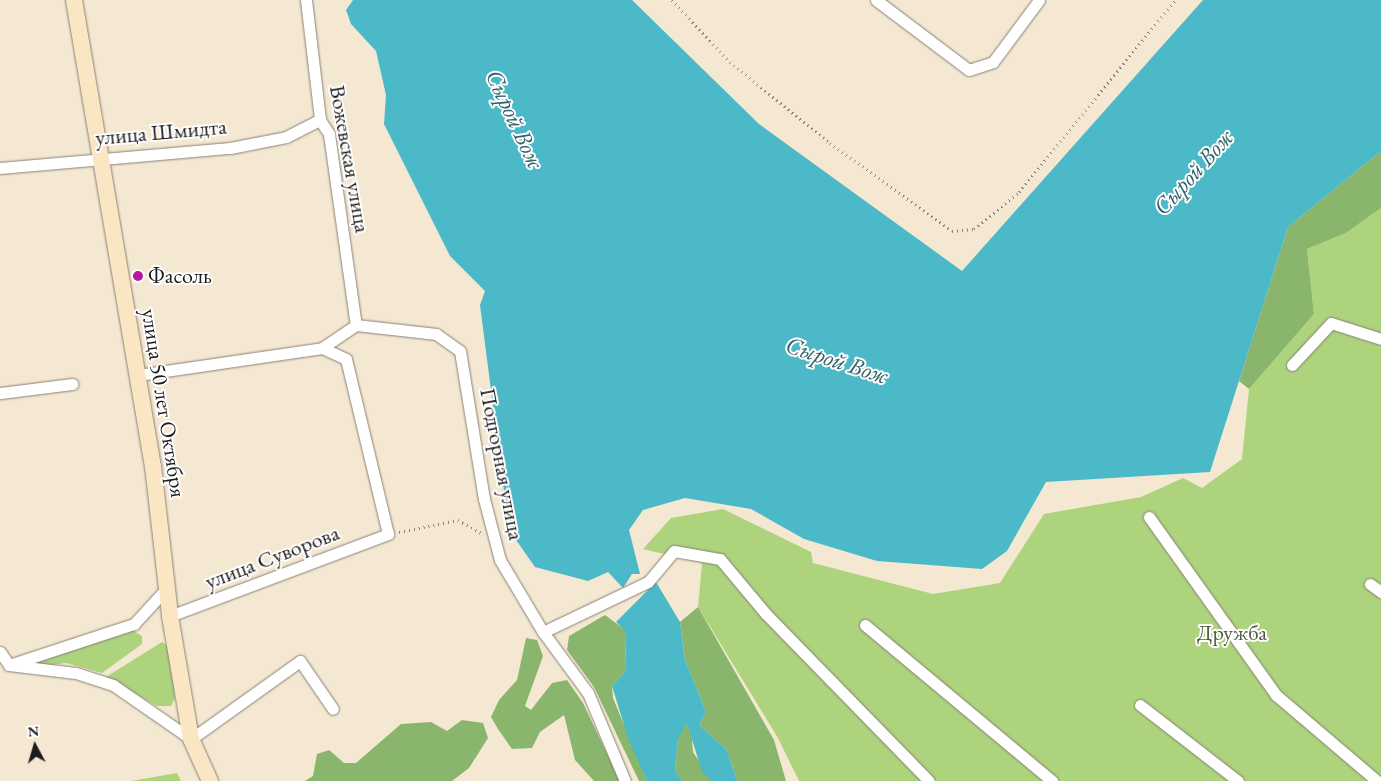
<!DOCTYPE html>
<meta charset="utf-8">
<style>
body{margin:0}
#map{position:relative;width:1381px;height:781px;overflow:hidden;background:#f4e8d2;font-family:"EB Garamond",serif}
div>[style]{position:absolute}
.green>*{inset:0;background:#add37d}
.forest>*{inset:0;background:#8ab56c}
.water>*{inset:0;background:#4cb9c8}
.path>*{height:2.5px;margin-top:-1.25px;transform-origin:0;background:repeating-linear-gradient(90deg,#888277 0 1px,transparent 0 5px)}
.roads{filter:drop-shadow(0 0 1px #888277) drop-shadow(0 0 1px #888277)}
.street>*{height:11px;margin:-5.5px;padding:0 5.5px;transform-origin:5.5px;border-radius:5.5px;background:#fff}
.secondary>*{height:16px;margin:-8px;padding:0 8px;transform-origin:8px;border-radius:8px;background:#fbe6c4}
.dots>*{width:14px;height:14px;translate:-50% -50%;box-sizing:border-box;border:2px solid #fff;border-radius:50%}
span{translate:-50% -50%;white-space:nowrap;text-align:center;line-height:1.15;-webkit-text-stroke:4px #fff;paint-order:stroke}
.street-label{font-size:22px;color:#1c1c1c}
.poi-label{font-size:22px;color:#1c1c1c}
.left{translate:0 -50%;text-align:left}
.park-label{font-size:22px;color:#4f5c3e}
.water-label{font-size:24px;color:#326369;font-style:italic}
.north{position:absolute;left:10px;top:721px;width:50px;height:50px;-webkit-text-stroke:4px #fff;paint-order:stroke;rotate:354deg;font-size:14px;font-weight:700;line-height:20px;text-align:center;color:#1c1c1c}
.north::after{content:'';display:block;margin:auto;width:18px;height:22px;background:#1c1c1c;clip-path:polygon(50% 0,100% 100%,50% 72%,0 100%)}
</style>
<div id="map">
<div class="green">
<i style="clip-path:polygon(1381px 208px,1381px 781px,799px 781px,778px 738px,698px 607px,702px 563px,643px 549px,671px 518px,723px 509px,811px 552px,813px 563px,933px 594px,1000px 583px,1044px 514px,1141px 497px,1183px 478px,1202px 488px,1242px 459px,1249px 389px,1314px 314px,1307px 249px,1346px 233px)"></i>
<i style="clip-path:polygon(132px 630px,142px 636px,142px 644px,102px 673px,66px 663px,35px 667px,35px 662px)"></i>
<i style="clip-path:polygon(162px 642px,169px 647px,175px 698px,171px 706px,157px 706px,106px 677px)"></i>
<i style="clip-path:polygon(177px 773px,181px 781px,131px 781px)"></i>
</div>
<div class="forest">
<i style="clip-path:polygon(1381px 151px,1381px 208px,1346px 233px,1307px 249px,1314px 314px,1249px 389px,1239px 381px,1288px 227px)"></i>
<i style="clip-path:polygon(698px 607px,774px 740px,786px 781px,737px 781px,727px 750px,699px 725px,706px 711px,685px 660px,680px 622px)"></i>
<i style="clip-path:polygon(605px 615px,625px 630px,626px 671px,612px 686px,613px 698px,647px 781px,639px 781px,594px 687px,567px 650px,569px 636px)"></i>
<i style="clip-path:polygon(526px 638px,537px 640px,543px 656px,525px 706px,531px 710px,552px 683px,567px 680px,583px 703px,620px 781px,594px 781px,575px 760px,564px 715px,540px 732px,532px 748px,512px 749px,498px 729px,491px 717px,499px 700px,517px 680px)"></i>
<i style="clip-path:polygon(462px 720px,483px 723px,488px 738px,469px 768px,452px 781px,305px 781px,313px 776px,317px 754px,329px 750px,344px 763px,356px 763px,401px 724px,431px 722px,447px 731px)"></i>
<i style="clip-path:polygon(687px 722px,691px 727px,693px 752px,712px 781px,682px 781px,675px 770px,678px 738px)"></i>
</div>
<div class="water">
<i style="clip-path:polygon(353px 0,632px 0,759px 124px,962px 271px,1203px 0,1381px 0,1381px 151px,1288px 227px,1210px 472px,1046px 482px,1007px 551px,982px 569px,877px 561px,804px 539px,751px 509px,685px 498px,643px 510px,629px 530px,640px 574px,632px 574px,623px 588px,608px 572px,588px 581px,535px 567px,509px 530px,480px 305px,485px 291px,450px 256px,384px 124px,386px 95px,376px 51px,351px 24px,346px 10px)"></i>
<i style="clip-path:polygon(656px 582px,680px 622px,685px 660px,706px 711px,699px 725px,727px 750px,737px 781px,712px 781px,702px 772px,687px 723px,678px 739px,675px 770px,682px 781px,647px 781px,628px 738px,612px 686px,626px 671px,625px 631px,616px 622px)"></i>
</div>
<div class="path">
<i style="left:672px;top:0;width:85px;rotate:46.9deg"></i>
<i style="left:730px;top:62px;width:129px;rotate:39deg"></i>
<i style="left:830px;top:143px;width:150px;rotate:35.8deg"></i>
<i style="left:952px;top:231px;width:22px;rotate:-5deg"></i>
<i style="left:974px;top:229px;width:58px;rotate:-39.4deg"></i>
<i style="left:1019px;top:192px;width:247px;rotate:-50.9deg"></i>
<i style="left:399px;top:532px;width:60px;rotate:-11.5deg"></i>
<i style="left:458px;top:520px;width:26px;rotate:29deg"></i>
</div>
<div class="roads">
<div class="street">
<i style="left:306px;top:0;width:121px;rotate:83.3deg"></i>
<i style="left:320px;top:120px;width:17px;rotate:57deg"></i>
<i style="left:329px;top:134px;width:193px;rotate:82deg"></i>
<i style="left:876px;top:0;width:116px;rotate:37deg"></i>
<i style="left:969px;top:70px;width:25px;rotate:-18deg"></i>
<i style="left:993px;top:62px;width:77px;rotate:-53.4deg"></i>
<i style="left:0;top:168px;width:231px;rotate:-5deg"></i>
<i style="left:230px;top:148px;width:57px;rotate:-11.1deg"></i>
<i style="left:286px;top:137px;width:38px;rotate:-27deg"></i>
<i style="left:356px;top:325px;width:81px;rotate:6.4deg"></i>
<i style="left:436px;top:334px;width:29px;rotate:35deg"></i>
<i style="left:460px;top:351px;width:150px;rotate:80.8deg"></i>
<i style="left:484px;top:499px;width:63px;rotate:75.3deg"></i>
<i style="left:500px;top:560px;width:84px;rotate:59.2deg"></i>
<i style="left:543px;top:632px;width:76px;rotate:53.6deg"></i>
<i style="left:588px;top:693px;width:95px;rotate:67.2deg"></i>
<i style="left:1292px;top:365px;width:57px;rotate:-47.1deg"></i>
<i style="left:1331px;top:323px;width:52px;rotate:17.7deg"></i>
<i style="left:138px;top:375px;width:186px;rotate:-8.3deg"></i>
<i style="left:322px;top:348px;width:41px;rotate:-34.1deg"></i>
<i style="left:0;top:393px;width:73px;rotate:-7.1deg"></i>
<i style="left:1149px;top:517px;width:219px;rotate:54.5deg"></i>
<i style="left:1276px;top:695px;width:133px;rotate:40.4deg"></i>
<i style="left:1370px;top:584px;width:14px;rotate:36deg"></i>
<i style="left:170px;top:616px;width:233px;rotate:-20.6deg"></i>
<i style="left:388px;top:534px;width:180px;rotate:-103.5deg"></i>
<i style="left:346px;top:359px;width:26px;rotate:-155deg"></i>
<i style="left:865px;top:625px;width:244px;rotate:39.8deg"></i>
<i style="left:543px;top:632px;width:116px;rotate:-25.5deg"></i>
<i style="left:648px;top:582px;width:40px;rotate:-50deg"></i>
<i style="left:674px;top:551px;width:47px;rotate:9.9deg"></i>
<i style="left:720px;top:559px;width:72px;rotate:50.1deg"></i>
<i style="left:766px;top:614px;width:233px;rotate:45.7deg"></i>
<i style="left:0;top:652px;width:16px;rotate:55deg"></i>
<i style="left:9px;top:665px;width:67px;rotate:6.8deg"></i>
<i style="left:76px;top:673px;width:39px;rotate:18deg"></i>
<i style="left:113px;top:685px;width:95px;rotate:34.7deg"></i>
<i style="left:191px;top:739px;width:134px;rotate:-35.6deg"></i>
<i style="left:300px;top:661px;width:58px;rotate:55.5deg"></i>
<i style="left:9px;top:665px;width:132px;rotate:-18.2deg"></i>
<i style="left:134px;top:624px;width:49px;rotate:-47.5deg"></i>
<i style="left:1140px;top:705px;width:124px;rotate:37.8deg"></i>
</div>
<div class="secondary">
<i style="left:74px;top:0;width:473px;rotate:80.4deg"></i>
<i style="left:153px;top:466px;width:151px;rotate:83.5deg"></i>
<i style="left:170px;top:616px;width:125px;rotate:80.3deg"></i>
<i style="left:191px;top:739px;width:46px;rotate:65.7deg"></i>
</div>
</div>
<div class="dots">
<i style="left:138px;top:276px;background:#b5179e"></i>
</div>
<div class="street-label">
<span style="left:161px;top:132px;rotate:-5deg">улица Шмидта</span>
<span style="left:350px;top:159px;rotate:80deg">Вожевская улица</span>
<span style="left:164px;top:403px;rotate:81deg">улица 50 лет Октября</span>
<span style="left:502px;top:464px;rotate:79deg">Подгорная улица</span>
<span style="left:272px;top:557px;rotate:-21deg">улица Суворова</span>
</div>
<div class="poi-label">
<span class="left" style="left:148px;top:276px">Фасоль</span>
</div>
<div class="park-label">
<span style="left:1232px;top:633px">Дружба</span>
</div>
<div class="water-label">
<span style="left:515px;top:119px;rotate:65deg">Сырой Вож</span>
<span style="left:1193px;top:172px;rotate:-48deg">Сырой Вож</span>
<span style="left:837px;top:360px;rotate:18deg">Сырой Вож</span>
</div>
<div class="north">N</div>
</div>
